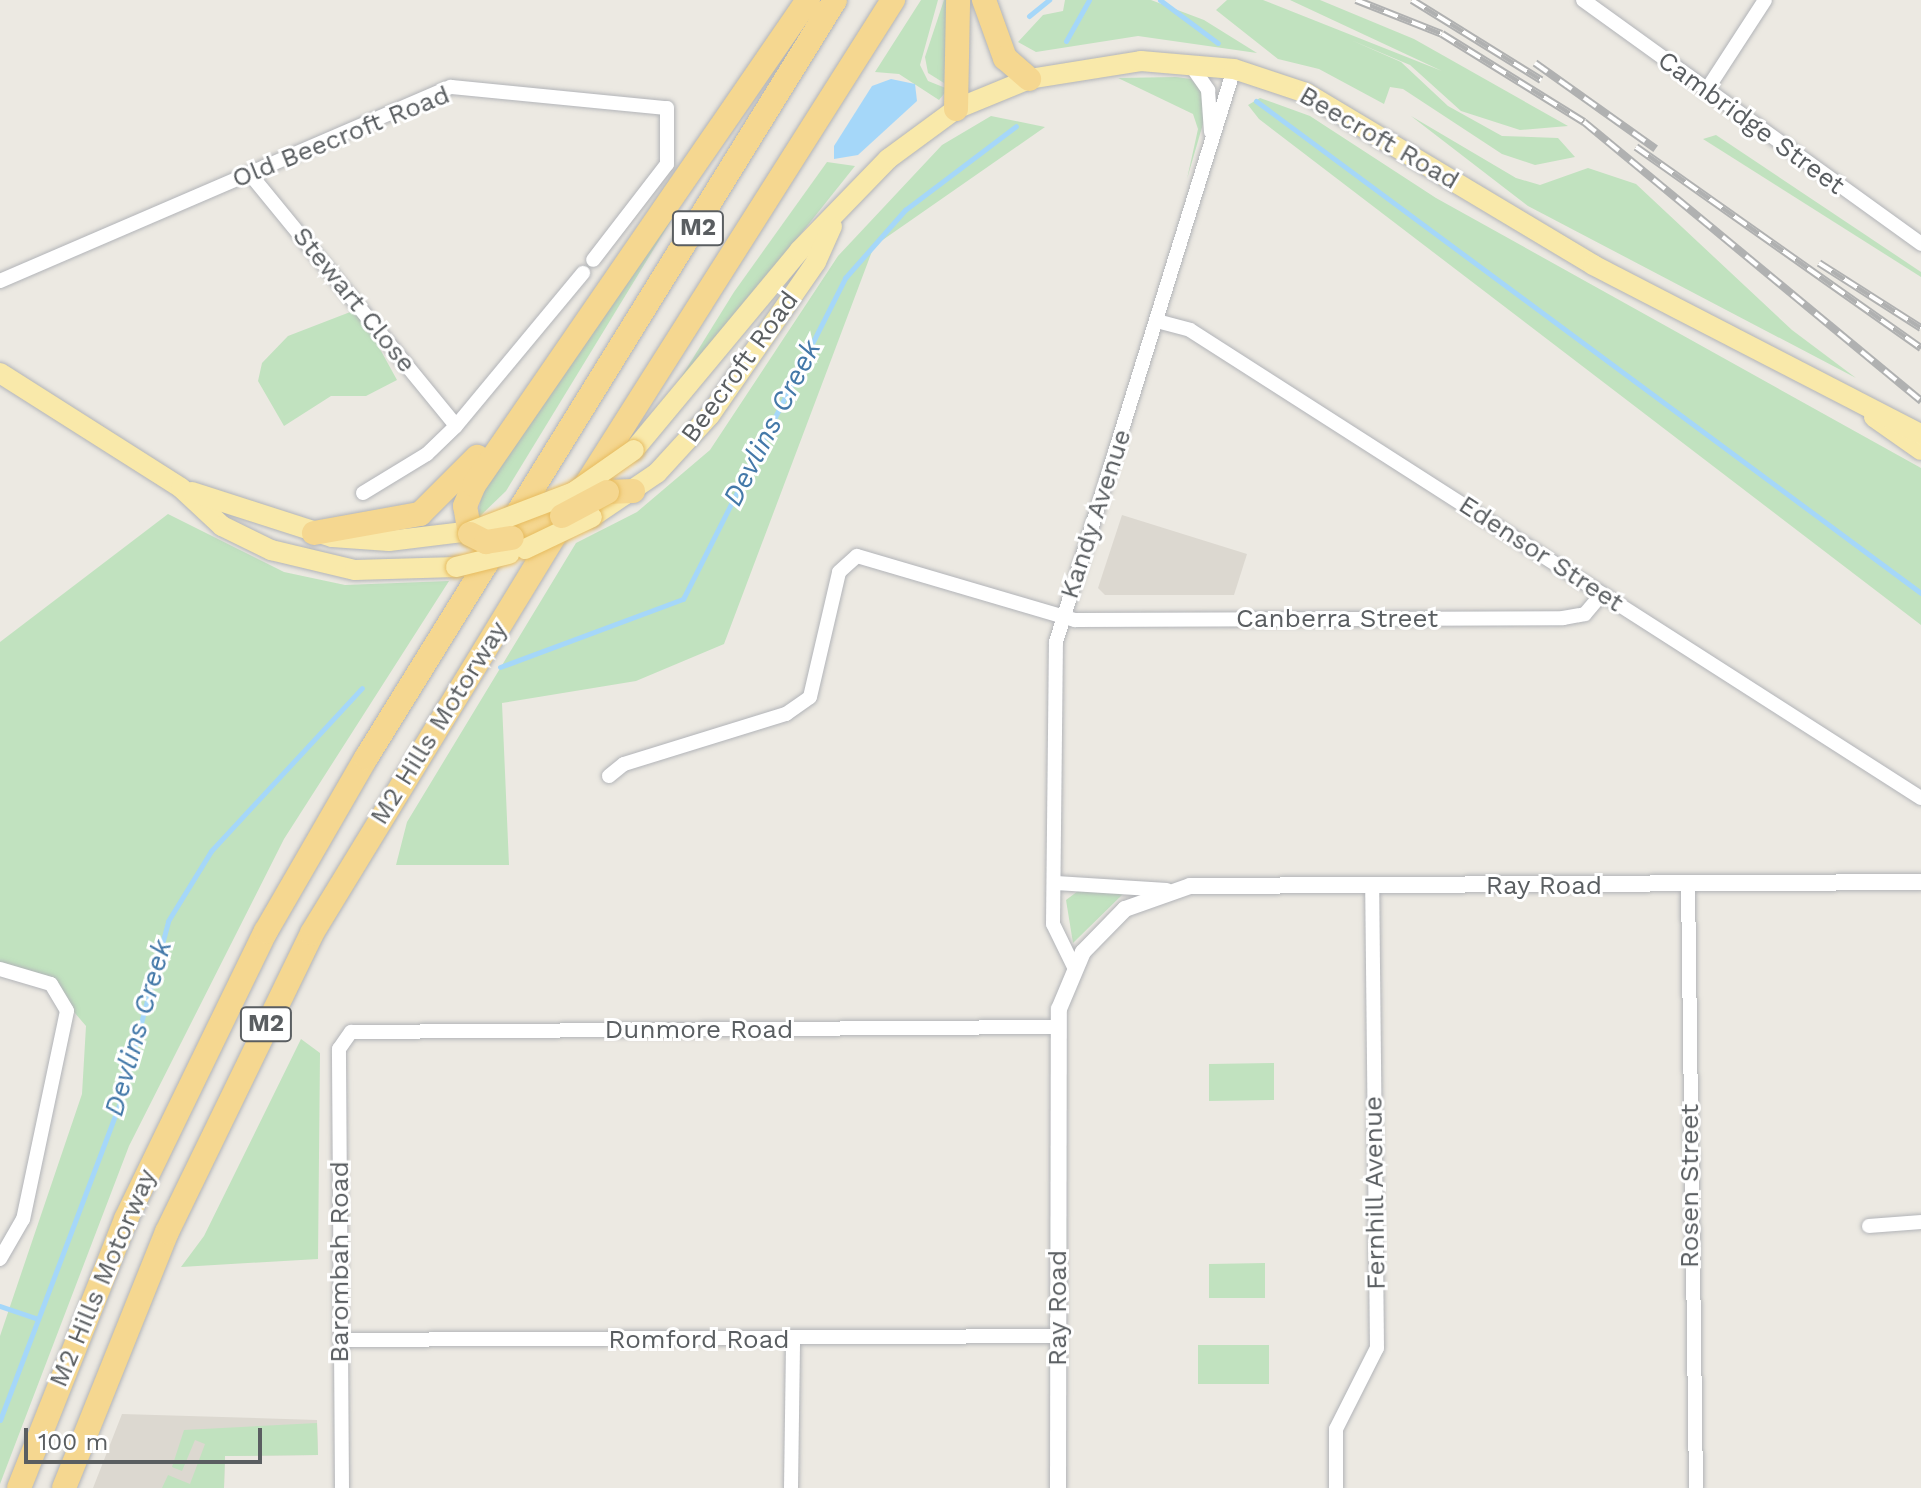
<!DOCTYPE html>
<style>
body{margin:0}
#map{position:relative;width:1921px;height:1488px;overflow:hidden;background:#ece9e2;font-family:"Work Sans",sans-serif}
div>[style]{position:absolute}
.education>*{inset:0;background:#dcd8d0}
.green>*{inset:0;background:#c1e2bf}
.water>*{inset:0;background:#a5d7f9}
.stream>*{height:5px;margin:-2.5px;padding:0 2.5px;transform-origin:2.5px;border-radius:2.5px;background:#a5d7f9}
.roads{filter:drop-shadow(0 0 2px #b2b4b8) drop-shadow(0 0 2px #b2b4b8)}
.minor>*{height:14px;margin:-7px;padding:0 7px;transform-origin:7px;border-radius:7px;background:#fff}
.tertiary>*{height:16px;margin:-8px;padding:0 8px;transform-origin:8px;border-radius:8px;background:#fff}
.primary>*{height:20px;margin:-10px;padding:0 10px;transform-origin:10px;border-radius:10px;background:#f9e9aa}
.motorway>*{height:24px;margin:-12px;padding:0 12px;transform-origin:12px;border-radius:12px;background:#f5d790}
.rail>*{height:8px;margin-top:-4px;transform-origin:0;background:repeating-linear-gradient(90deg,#fff 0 15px,#b0b1b1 0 30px);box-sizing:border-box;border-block:2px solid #b0b1b1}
.bridges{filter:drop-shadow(0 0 2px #e7bc60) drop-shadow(0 0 2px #e7bc60)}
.primary-bridge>*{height:20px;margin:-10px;padding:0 10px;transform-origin:10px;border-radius:10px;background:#f9e9aa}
.motorway-bridge>*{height:24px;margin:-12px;padding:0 12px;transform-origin:12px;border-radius:12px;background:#f5d790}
span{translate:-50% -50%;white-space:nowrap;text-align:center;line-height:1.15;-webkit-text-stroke:6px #fff;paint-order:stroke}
.shield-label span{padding:2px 6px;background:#fff;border:2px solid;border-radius:6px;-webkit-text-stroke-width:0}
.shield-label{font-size:24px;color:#5a5e61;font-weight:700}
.street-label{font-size:26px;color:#5a5e61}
.water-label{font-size:28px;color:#4479a9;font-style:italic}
.scale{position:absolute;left:24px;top:1428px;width:238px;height:36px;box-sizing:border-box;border:4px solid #5a5e61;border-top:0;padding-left:10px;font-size:24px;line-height:28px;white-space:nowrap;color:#5a5e61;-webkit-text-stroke:6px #fff;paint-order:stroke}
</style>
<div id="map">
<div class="education">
<i style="clip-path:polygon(1122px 515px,1247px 554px,1234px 595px,1105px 595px,1098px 588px)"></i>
<i style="clip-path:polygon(122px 1414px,317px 1420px,318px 1455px,225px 1456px,224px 1488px,93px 1488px)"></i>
</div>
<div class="green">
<i style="clip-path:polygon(921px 0,938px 0,920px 65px,928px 81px,948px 89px,939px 100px,899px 74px,875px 72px)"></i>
<i style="clip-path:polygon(944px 0,948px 0,944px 83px,928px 73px,925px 57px)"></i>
<i style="clip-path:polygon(1065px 0,1151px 0,1204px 20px,1257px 53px,1138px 36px,1036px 52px,1018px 42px,1043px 15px,1063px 11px)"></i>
<i style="clip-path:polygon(1227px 0,1263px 0,1442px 71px,1290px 0,1320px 0,1414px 39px,1568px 126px,1520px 130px,1461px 111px,1410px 65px,1351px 40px,1401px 62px,1448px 106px,1502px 136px,1558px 138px,1575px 157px,1535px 165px,1502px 154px,1403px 89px,1390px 87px,1384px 104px,1319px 69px,1278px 59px,1216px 10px)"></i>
<i style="clip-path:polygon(1176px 77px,1191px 79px,1203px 92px,1205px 117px,1187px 179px,1198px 129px,1193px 114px,1118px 78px)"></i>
<i style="clip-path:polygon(1260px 98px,1310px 116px,1436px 198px,1921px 468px,1921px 625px,1259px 119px,1248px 105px)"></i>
<i style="clip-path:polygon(991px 116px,1045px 127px,874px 246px,724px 644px,636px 681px,502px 703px,509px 865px,396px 865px,407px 822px,576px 543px,637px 512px,710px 450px,838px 256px,942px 145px)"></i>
<i style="clip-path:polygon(1411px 116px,1516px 178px,1540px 185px,1588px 168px,1636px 184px,1792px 330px,1856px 378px,1528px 206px)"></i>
<i style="clip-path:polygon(1716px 135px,1921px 272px,1921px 277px,1703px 139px)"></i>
<i style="clip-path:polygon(827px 162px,855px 166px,662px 408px,734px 292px)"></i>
<i style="clip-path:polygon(677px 211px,506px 491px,478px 518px,482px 490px)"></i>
<i style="clip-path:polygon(358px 309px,397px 380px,366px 396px,331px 396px,284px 426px,258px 381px,262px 363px,288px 336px)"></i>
<i style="clip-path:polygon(168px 514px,284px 572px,345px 585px,449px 581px,284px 839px,129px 1146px,0 1484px,0 1336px,82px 1094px,86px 1026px,57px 992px,0 972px,0 642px)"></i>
<i style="clip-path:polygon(1078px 891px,1124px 893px,1073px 943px,1066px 900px)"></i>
<i style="clip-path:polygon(301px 1039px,320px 1053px,318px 1259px,181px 1267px,204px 1236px)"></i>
<i style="clip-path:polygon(1274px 1063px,1274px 1100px,1209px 1101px,1209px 1064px)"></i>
<i style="clip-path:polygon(1265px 1263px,1265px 1298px,1209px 1298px,1209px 1264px)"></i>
<i style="clip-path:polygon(1198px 1345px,1269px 1345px,1269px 1384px,1198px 1384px)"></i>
<i style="clip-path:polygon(317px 1423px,318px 1455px,225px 1456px,224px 1488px,162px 1488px,168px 1475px,190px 1484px,205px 1444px,195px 1440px,182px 1471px,172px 1467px,184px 1430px)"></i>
</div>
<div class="water">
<i style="clip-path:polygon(891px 79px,915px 84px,917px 101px,858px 155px,834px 159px,834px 146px,872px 86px)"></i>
</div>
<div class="stream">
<i style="left:1160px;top:0;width:72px;rotate:36.6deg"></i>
<i style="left:1029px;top:16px;width:26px;rotate:-39deg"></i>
<i style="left:1066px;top:41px;width:47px;rotate:-60.7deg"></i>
<i style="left:1256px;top:101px;width:827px;rotate:36.5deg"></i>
<i style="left:500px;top:667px;width:195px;rotate:-20.4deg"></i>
<i style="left:683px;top:599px;width:360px;rotate:-63.2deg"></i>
<i style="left:845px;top:278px;width:91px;rotate:-48.6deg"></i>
<i style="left:905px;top:210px;width:139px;rotate:-37.1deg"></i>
<i style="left:0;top:1306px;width:40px;rotate:18.9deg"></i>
<i style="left:0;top:1420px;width:340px;rotate:-69.3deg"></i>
<i style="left:120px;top:1102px;width:187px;rotate:-75.1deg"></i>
<i style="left:168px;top:921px;width:82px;rotate:-58.4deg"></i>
<i style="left:211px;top:851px;width:222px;rotate:-47.2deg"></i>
</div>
<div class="roads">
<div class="minor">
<i style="left:1583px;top:0;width:417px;rotate:35.8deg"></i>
<i style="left:1190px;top:64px;width:32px;rotate:55deg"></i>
<i style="left:1208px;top:90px;width:42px;rotate:85.9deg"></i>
<i style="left:1706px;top:91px;width:108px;rotate:-57deg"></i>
<i style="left:250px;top:174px;width:325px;rotate:50.7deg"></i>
<i style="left:0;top:281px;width:491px;rotate:-23.3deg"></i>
<i style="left:451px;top:87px;width:217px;rotate:5.6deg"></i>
<i style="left:667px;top:108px;width:56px;rotate:90deg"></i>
<i style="left:667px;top:164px;width:121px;rotate:127.6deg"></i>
<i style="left:1157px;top:321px;width:34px;rotate:15deg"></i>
<i style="left:1190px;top:330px;width:868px;rotate:32.63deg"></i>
<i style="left:363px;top:493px;width:75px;rotate:-31.4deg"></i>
<i style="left:427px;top:454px;width:40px;rotate:-44deg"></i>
<i style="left:456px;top:426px;width:199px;rotate:-50.3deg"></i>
<i style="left:609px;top:776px;width:19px;rotate:-39deg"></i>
<i style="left:624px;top:764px;width:170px;rotate:-17.2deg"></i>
<i style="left:786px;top:714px;width:29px;rotate:-35deg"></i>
<i style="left:810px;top:697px;width:128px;rotate:-76.9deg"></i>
<i style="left:839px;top:572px;width:24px;rotate:-42deg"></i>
<i style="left:857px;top:556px;width:227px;rotate:16.4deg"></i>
<i style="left:1075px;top:620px;width:488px;rotate:-0.2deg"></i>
<i style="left:1563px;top:618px;width:22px;rotate:-10deg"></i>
<i style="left:1585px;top:614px;width:26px;rotate:-50deg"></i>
<i style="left:1056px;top:883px;width:111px;rotate:3.6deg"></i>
<i style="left:1688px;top:884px;width:604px;rotate:89.24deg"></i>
<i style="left:1074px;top:967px;width:48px;rotate:-116deg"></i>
<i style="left:1053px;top:924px;width:282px;rotate:-89.4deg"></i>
<i style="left:1056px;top:642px;width:600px;rotate:-72.74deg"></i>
<i style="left:0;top:969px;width:53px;rotate:16.4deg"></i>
<i style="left:51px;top:984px;width:31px;rotate:59deg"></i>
<i style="left:67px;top:1011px;width:213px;rotate:101.9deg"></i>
<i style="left:23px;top:1219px;width:46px;rotate:119.9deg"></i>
<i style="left:1869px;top:1226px;width:52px;rotate:-4.4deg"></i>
<i style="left:341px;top:1340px;width:717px;rotate:-0.32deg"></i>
<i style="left:342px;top:1488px;width:439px;rotate:-90.4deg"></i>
<i style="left:339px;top:1049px;width:21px;rotate:-55deg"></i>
<i style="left:351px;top:1032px;width:706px;rotate:-0.41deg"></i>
<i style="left:791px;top:1488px;width:147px;rotate:-89.2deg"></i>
<i style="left:1336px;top:1488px;width:59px;rotate:-90deg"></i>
<i style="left:1336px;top:1429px;width:91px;rotate:-63.2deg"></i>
<i style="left:1377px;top:1348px;width:461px;rotate:-90.6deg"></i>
</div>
<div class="tertiary">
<i style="left:1058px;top:1488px;width:479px;rotate:-89.9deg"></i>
<i style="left:1059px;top:1009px;width:62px;rotate:-67.2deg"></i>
<i style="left:1083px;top:952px;width:60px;rotate:-45.7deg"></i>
<i style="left:1125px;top:909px;width:69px;rotate:-19.5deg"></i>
<i style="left:1190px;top:886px;width:731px;rotate:-0.31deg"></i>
</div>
<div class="primary">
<i style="left:0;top:373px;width:214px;rotate:32.4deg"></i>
<i style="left:181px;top:488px;width:56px;rotate:42.8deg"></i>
<i style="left:222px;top:526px;width:55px;rotate:26.1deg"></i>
<i style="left:271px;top:550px;width:86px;rotate:13.4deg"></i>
<i style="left:355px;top:570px;width:101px;rotate:-1.7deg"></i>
<i style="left:1874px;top:417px;width:57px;rotate:35.1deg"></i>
<i style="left:634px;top:450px;width:259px;rotate:-50.3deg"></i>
<i style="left:799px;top:251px;width:128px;rotate:-45.9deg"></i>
<i style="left:888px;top:159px;width:84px;rotate:-36.3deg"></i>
<i style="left:956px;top:109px;width:79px;rotate:-22.3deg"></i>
<i style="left:1029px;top:79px;width:113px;rotate:-9.1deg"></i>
<i style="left:1141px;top:61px;width:93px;rotate:4.9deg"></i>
<i style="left:1234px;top:69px;width:76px;rotate:18.4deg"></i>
<i style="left:1306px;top:93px;width:335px;rotate:30.9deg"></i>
<i style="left:1593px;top:265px;width:369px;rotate:27.3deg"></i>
<i style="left:192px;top:492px;width:147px;rotate:17.8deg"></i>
<i style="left:332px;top:537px;width:57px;rotate:4deg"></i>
<i style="left:389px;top:541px;width:84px;rotate:-6.9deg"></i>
<i style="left:592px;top:517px;width:78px;rotate:-34.1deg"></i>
<i style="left:657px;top:473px;width:79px;rotate:-47.6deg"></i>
<i style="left:710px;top:415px;width:186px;rotate:-55.3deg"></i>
<i style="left:816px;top:262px;width:39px;rotate:-66deg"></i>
</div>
<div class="motorway">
<i style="left:984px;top:0;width:62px;rotate:70.1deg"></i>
<i style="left:1005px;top:58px;width:32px;rotate:41deg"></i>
<i style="left:956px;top:109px;width:109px;rotate:-88.9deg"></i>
<i style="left:584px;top:488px;width:578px;rotate:-57.66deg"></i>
<i style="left:607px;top:492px;width:26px;rotate:-2deg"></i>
<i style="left:314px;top:533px;width:108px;rotate:-10.2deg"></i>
<i style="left:420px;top:514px;width:81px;rotate:-45deg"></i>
<i style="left:470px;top:534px;width:28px;rotate:-100deg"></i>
<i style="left:465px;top:506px;width:23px;rotate:-67deg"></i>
<i style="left:474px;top:485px;width:589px;rotate:-55.45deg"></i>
<i style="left:512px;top:538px;width:55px;rotate:-23.7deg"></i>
<i style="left:19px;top:1488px;width:289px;rotate:-68.3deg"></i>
<i style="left:126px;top:1219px;width:320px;rotate:-64.1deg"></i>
<i style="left:266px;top:931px;width:200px;rotate:-60deg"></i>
<i style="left:366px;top:758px;width:891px;rotate:-58.25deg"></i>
<i style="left:64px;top:1488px;width:276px;rotate:-68.1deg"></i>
<i style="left:167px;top:1232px;width:332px;rotate:-64.1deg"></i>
<i style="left:312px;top:933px;width:482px;rotate:-58.6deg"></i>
</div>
</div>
<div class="rail">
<i style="left:1356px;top:0;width:92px;rotate:21.6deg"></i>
<i style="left:1442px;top:34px;width:167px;rotate:31.8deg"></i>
<i style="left:1584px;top:122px;width:438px;rotate:39.6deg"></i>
<i style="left:1412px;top:0;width:152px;rotate:31.8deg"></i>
<i style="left:1535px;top:63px;width:148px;rotate:35.4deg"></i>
<i style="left:1636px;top:147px;width:349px;rotate:35.2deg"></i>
<i style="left:1819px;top:263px;width:121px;rotate:32.5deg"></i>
</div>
<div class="bridges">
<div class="primary-bridge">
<i style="left:472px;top:531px;width:109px;rotate:-20.9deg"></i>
<i style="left:574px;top:492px;width:73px;rotate:-35deg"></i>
<i style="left:525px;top:549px;width:74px;rotate:-25.5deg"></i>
<i style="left:456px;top:567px;width:55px;rotate:-13.8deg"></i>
</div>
<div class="motorway-bridge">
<i style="left:562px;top:516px;width:51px;rotate:-28.1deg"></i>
<i style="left:470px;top:534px;width:18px;rotate:27deg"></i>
<i style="left:486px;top:542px;width:26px;rotate:-9deg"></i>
</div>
</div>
<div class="shield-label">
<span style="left:698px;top:228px">M2</span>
<span style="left:266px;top:1024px">M2</span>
</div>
<div class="street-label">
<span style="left:1751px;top:123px;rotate:36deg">Cambridge Street</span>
<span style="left:341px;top:137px;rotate:-22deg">Old Beecroft Road</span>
<span style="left:1379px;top:138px;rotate:30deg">Beecroft Road</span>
<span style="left:354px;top:300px;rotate:51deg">Stewart Close</span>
<span style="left:740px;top:367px;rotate:-54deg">Beecroft Road</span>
<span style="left:1096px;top:514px;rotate:-72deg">Kandy Avenue</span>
<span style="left:1541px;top:554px;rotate:33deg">Edensor Street</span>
<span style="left:1337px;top:619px">Canberra Street</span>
<span style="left:439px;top:723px;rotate:-58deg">M2 Hills Motorway</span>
<span style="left:1544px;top:886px">Ray Road</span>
<span style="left:699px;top:1030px">Dunmore Road</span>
<span style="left:1690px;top:1186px;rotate:-90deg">Rosen Street</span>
<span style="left:1375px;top:1193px;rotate:-91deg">Fernhill Avenue</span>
<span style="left:340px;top:1262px;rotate:-90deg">Barombah Road</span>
<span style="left:103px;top:1278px;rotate:-67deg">M2 Hills Motorway</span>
<span style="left:1058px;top:1308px;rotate:-90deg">Ray Road</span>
<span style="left:699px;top:1340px">Romford Road</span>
</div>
<div class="water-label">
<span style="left:772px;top:423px;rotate:-63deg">Devlins Creek</span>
<span style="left:138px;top:1028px;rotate:-74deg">Devlins Creek</span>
</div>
<div class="scale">100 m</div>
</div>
